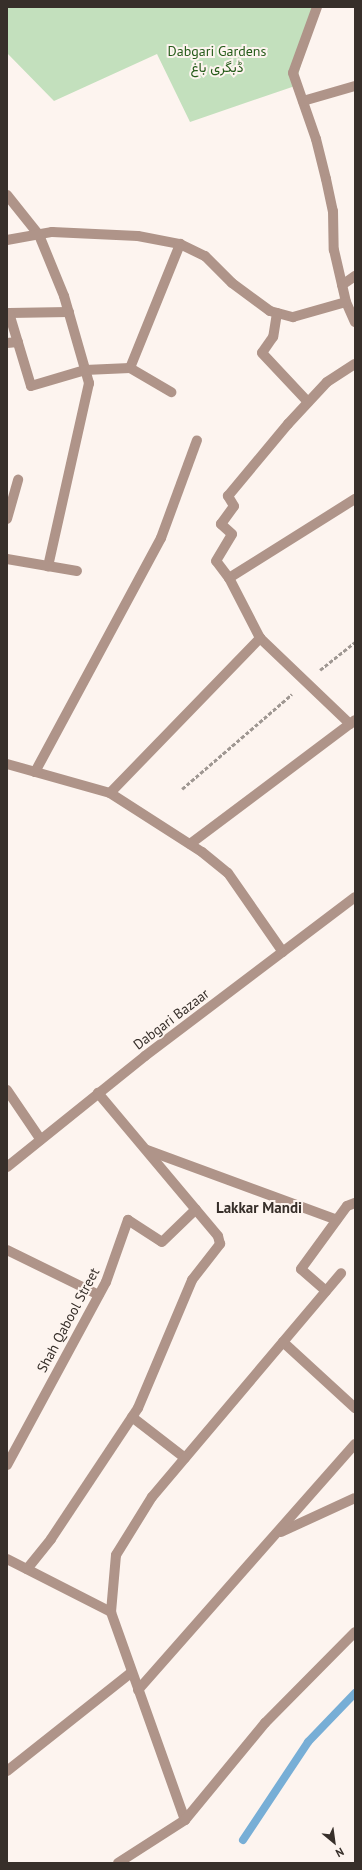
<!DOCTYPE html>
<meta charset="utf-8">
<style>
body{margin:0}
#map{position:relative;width:362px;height:1870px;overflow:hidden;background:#fdf4ef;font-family:"PT Sans",Vazirmatn,sans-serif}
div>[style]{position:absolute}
.green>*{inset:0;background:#c3e0bd}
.stream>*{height:8px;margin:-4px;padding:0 4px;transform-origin:4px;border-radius:4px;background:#77aed6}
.path>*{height:2.5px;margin-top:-1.25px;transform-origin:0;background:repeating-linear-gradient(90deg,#9f9792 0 4px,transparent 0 6px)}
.minor>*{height:10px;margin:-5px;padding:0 5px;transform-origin:5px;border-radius:5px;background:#af9489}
span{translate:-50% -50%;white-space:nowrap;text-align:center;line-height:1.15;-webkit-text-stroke:4px #fdf4ef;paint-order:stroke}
.park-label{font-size:14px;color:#255b19}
.street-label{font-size:14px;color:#372f2a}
.neighbourhood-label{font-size:15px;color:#372f2a;font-weight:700}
.frame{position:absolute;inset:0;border:8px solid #372f2a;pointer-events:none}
.north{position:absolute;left:314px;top:1822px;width:40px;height:40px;-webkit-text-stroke:3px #fdf4ef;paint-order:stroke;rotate:151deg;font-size:11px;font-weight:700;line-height:16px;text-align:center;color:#372f2a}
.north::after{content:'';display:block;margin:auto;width:14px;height:18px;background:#372f2a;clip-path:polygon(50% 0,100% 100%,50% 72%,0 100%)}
</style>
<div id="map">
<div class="green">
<i style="clip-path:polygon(7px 7px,317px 7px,295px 86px,190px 122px,157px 54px,54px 101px,7px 53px)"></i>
</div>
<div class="stream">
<i style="left:243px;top:1840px;width:118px;rotate:-56.4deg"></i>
<i style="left:308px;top:1742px;width:68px;rotate:-46.2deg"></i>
</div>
<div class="path">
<i style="left:320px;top:670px;width:45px;rotate:-38.7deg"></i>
<i style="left:182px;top:789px;width:145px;rotate:-40.8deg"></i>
</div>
<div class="minor">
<i style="left:317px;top:7px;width:70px;rotate:110deg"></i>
<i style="left:293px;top:73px;width:70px;rotate:70.8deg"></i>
<i style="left:316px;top:139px;width:41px;rotate:76deg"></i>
<i style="left:326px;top:179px;width:33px;rotate:78deg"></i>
<i style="left:333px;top:211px;width:39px;rotate:89deg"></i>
<i style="left:334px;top:250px;width:53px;rotate:77deg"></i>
<i style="left:346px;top:302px;width:22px;rotate:66deg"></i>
<i style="left:303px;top:101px;width:54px;rotate:-16.1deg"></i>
<i style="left:7px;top:195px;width:51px;rotate:51.3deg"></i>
<i style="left:39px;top:235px;width:66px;rotate:67.7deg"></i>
<i style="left:64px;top:296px;width:91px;rotate:74deg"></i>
<i style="left:89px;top:383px;width:188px;rotate:102.6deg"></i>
<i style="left:7px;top:240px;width:46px;rotate:-10.1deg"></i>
<i style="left:52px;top:232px;width:86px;rotate:2.7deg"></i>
<i style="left:138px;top:236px;width:43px;rotate:10.8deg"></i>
<i style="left:180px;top:244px;width:28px;rotate:26deg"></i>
<i style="left:205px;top:256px;width:38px;rotate:45deg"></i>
<i style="left:232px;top:283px;width:47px;rotate:36.4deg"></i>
<i style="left:270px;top:311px;width:24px;rotate:15deg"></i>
<i style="left:293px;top:317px;width:55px;rotate:-15.8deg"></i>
<i style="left:342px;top:285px;width:16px;rotate:-35deg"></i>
<i style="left:69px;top:312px;width:60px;rotate:179deg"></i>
<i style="left:9px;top:313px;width:76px;rotate:73.2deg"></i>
<i style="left:31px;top:386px;width:56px;rotate:-16.5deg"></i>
<i style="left:85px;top:370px;width:45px;rotate:-2.5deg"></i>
<i style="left:130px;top:368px;width:134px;rotate:-68deg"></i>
<i style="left:277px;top:313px;width:24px;rotate:99deg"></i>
<i style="left:273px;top:337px;width:19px;rotate:125deg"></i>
<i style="left:262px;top:353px;width:67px;rotate:46.8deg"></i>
<i style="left:7px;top:343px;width:11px;rotate:-5deg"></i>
<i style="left:130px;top:368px;width:48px;rotate:30.3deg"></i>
<i style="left:7px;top:519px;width:41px;rotate:-74.2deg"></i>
<i style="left:7px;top:559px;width:71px;rotate:9.7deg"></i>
<i style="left:229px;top:578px;width:149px;rotate:-32.1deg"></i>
<i style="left:350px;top:724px;width:124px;rotate:-136.3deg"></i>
<i style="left:260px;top:638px;width:68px;rotate:-117.3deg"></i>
<i style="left:229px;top:578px;width:21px;rotate:-127deg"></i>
<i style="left:216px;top:561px;width:31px;rotate:-59deg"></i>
<i style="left:232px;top:534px;width:15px;rotate:-138deg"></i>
<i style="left:221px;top:524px;width:22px;rotate:-54deg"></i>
<i style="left:234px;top:506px;width:12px;rotate:-121deg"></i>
<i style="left:228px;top:496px;width:94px;rotate:-50.2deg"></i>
<i style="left:288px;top:424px;width:57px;rotate:-47.1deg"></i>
<i style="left:327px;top:382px;width:33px;rotate:-33deg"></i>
<i style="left:7px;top:764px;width:107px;rotate:15.7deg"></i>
<i style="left:110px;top:793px;width:109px;rotate:32.7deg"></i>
<i style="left:202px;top:852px;width:33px;rotate:39deg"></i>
<i style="left:228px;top:873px;width:96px;rotate:55.2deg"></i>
<i style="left:35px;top:772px;width:266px;rotate:-61.7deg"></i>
<i style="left:161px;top:538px;width:104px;rotate:-69.8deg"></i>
<i style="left:110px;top:793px;width:216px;rotate:-45.9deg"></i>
<i style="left:190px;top:844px;width:206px;rotate:-36.9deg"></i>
<i style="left:7px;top:1090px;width:60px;rotate:55.8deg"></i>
<i style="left:147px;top:1150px;width:202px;rotate:20.2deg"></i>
<i style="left:7px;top:1167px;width:177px;rotate:-38.8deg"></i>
<i style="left:145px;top:1056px;width:263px;rotate:-37.1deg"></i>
<i style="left:7px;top:1250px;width:102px;rotate:26.1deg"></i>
<i style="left:326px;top:1291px;width:33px;rotate:-139deg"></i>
<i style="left:301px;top:1269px;width:78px;rotate:-53.9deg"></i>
<i style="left:347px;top:1206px;width:9px;rotate:-21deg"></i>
<i style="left:283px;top:1342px;width:98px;rotate:42.5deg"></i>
<i style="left:132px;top:1417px;width:67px;rotate:37.7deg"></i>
<i style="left:7px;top:1465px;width:208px;rotate:-61.6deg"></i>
<i style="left:106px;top:1282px;width:66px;rotate:-70.5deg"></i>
<i style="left:128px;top:1220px;width:40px;rotate:32.9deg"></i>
<i style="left:162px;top:1242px;width:47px;rotate:-44.1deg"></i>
<i style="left:281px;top:1532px;width:81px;rotate:-24.7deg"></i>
<i style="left:7px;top:1559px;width:117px;rotate:27deg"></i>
<i style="left:27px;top:1569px;width:38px;rotate:-51deg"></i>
<i style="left:51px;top:1539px;width:157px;rotate:-56.4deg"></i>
<i style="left:138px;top:1408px;width:139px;rotate:-67.1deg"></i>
<i style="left:192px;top:1280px;width:46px;rotate:-52.1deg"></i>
<i style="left:220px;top:1244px;width:8px;rotate:-104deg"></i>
<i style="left:218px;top:1236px;width:187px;rotate:-130deg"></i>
<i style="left:138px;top:1690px;width:328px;rotate:-48.6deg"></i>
<i style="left:7px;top:1771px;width:159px;rotate:-38.4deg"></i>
<i style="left:185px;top:1820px;width:221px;rotate:-109.6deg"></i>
<i style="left:111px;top:1612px;width:57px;rotate:-85deg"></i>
<i style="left:116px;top:1555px;width:68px;rotate:-58.2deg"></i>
<i style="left:152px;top:1497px;width:293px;rotate:-49.8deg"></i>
<i style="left:118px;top:1863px;width:80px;rotate:-32.7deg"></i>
<i style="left:185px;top:1820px;width:126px;rotate:-50.5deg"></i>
<i style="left:265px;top:1723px;width:128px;rotate:-45.3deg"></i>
</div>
<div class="park-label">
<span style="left:217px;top:59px">Dabgari Gardens<br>ڈبگری باغ</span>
</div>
<div class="street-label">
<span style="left:171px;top:1019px;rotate:-37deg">Dabgari Bazaar</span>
<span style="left:68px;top:1320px;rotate:-62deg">Shah Qabool Street</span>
</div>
<div class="neighbourhood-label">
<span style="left:259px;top:1208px">Lakkar Mandi</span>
</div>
<div class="frame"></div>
<div class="north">N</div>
</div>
